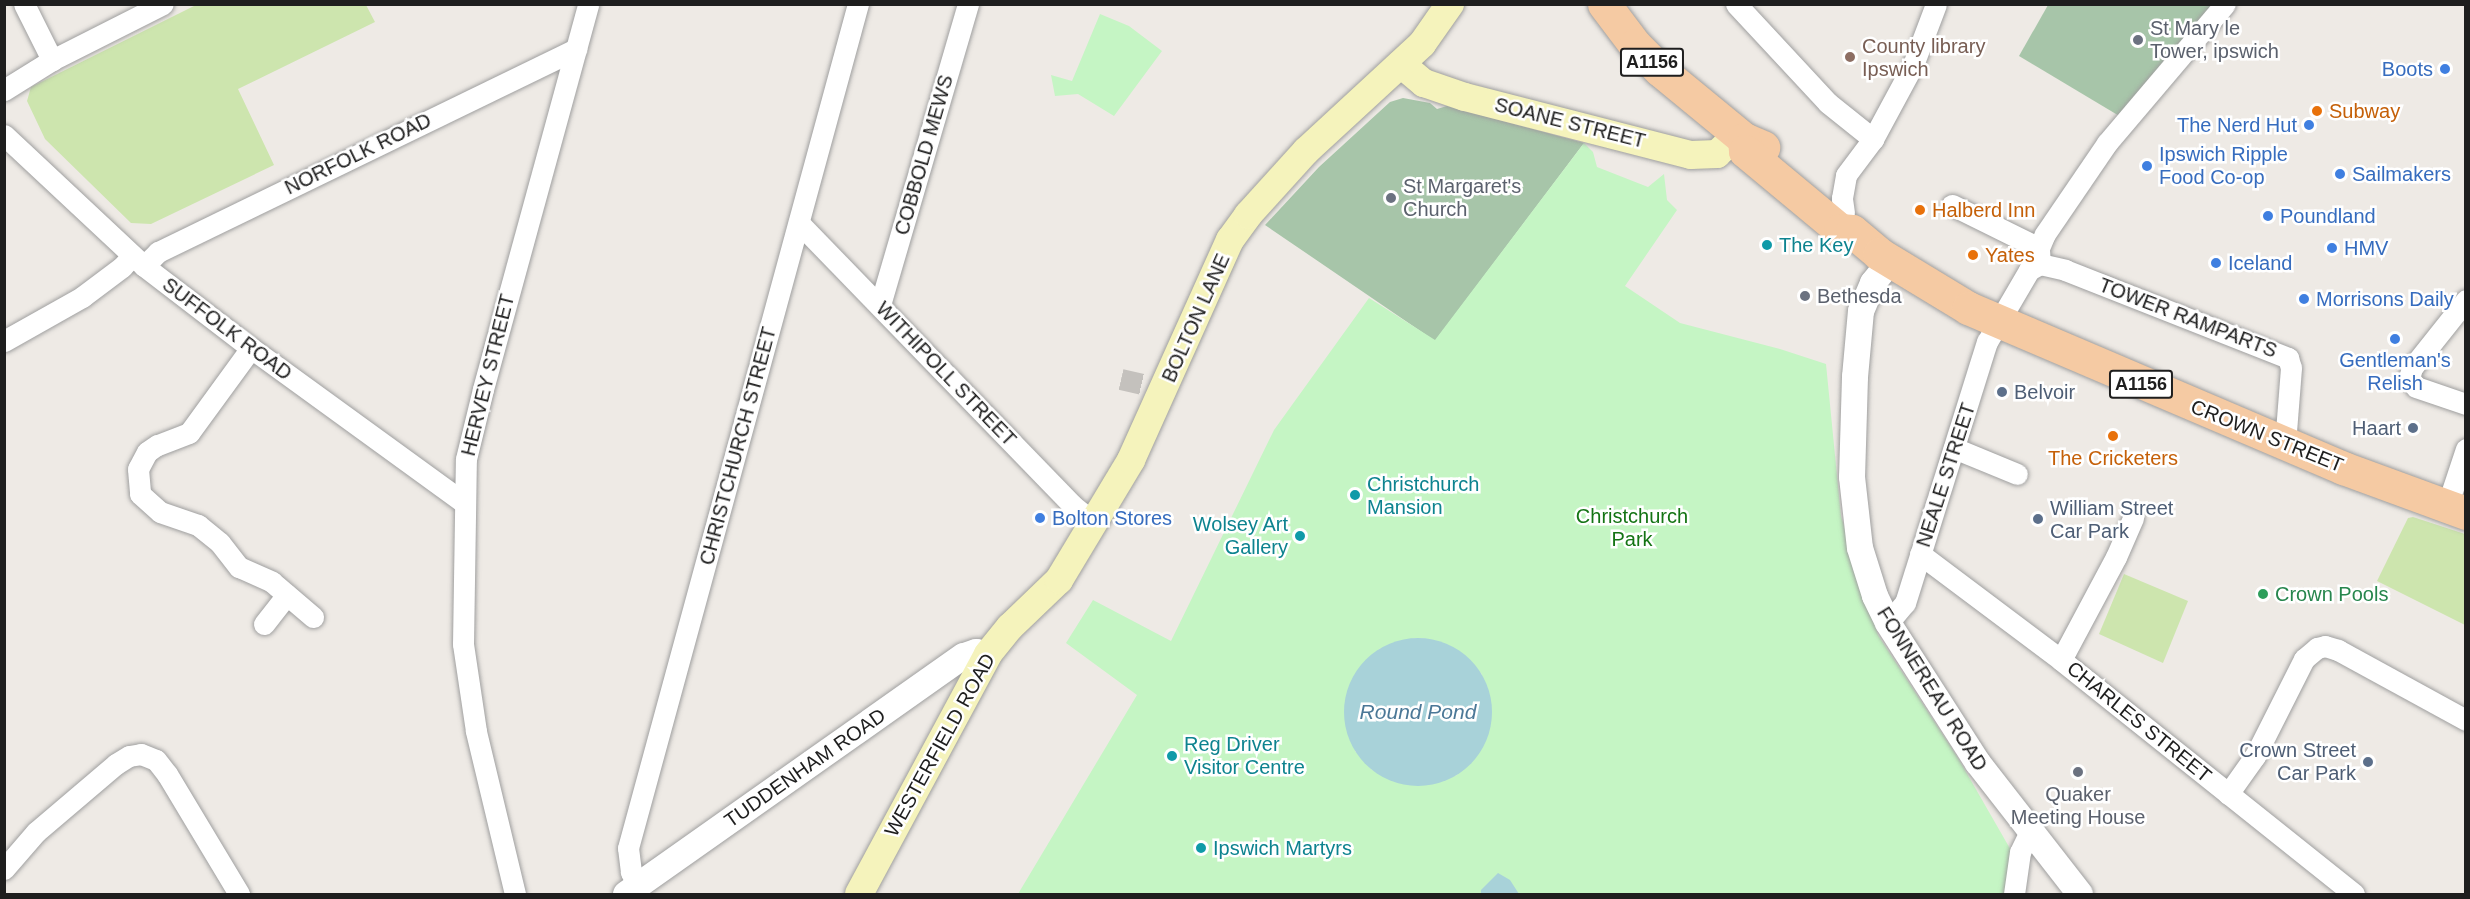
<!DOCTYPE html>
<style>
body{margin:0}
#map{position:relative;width:2470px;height:899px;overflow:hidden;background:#eeeae5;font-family:Helvetica,sans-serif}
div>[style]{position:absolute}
.grass>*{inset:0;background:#cde5ae}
.cemetery>*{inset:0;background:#a7c5a9}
.park>*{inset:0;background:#c5f5c4}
.water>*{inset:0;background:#a8d2d9}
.round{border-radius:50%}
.minor-tunnel>*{height:21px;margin-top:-10.5px;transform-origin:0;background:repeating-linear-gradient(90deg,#c4c1bd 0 21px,transparent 0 31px)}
.roads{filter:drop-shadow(0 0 2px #9f9f9f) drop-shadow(0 0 2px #9f9f9f)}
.minor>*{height:21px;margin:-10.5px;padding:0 10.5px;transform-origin:10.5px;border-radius:10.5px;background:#fff}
.tertiary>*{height:26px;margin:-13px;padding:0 13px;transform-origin:13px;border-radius:13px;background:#fff}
.secondary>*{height:28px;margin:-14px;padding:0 14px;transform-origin:14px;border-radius:14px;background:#f5f3bc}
.primary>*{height:33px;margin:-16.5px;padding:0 16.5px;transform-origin:16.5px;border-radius:16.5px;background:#f5caa3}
.dots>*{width:16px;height:16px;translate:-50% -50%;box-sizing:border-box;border:3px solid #fff;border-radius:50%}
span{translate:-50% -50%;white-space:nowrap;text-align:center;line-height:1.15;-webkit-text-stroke:5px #fff;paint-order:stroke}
.shield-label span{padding:2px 4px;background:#fff;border:2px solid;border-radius:4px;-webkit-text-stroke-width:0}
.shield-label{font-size:18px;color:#1e1e1e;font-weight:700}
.worship-label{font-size:20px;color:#5b616d}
.left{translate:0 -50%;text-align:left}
.education-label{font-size:20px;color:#785e54}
.shop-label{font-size:20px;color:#366cbe}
.right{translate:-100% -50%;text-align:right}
.food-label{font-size:20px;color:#c56008}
.street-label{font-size:20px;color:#1e1e1e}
.culture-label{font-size:20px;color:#0d838f}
.service-label{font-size:20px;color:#4e5e75}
.park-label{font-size:20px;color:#147414}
.leisure-label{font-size:20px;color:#27864d}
.water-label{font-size:21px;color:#4b7897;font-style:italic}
.frame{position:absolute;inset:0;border:6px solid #1e1e1e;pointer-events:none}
</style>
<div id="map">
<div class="grass">
<i style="clip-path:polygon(196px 5px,366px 5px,375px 22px,238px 89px,274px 165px,151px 224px,131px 223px,45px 139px,27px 101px,31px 87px)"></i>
<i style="clip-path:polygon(2413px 517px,2465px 534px,2465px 625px,2377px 581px,2408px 518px)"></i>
<i style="clip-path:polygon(2124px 574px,2188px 601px,2163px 663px,2099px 634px)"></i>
</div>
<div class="cemetery">
<i style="clip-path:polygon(2048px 5px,2218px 5px,2121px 117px,2019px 56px)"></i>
<i style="clip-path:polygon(1403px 98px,1430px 103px,1437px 109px,1447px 106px,1584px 143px,1435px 341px,1265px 225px,1319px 167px,1390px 102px)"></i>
</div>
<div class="park">
<i style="clip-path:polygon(1100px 14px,1129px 26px,1162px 51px,1114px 116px,1078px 94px,1055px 96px,1051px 75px,1072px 81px)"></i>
<i style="clip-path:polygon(evenodd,1584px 143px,1593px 152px,1597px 167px,1648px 187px,1664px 174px,1667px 200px,1677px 210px,1625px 286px,1680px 323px,1780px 349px,1826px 364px,1841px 516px,1878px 635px,1958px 758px,2020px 866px,2018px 894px,1018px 894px,1137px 695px,1066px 643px,1093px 600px,1171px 641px,1274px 430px,1369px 298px,1435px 340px,1584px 143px,1415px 638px,1428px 639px,1481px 673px,1490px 697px,1457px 775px,1433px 784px,1372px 770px,1355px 751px,1379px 649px,1415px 638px)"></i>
</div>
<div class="water">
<i class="round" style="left:1344px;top:638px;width:148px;height:148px"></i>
<i style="clip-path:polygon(1498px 873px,1510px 880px,1519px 894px,1481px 894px,1481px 890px)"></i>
</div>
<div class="minor-tunnel">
<i style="left:1121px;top:379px;width:27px;rotate:13deg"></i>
</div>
<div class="roads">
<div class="minor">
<i style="left:24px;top:4px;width:63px;rotate:63.4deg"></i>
<i style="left:1736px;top:4px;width:135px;rotate:47.1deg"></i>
<i style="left:1828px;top:103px;width:58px;rotate:38.7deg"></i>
<i style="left:4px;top:90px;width:57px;rotate:-32deg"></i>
<i style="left:52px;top:60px;width:124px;rotate:-26.8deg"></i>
<i style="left:4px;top:135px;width:192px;rotate:43.1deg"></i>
<i style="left:144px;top:266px;width:135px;rotate:37.5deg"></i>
<i style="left:251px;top:348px;width:263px;rotate:36deg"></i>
<i style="left:1952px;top:205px;width:97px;rotate:26.3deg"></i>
<i style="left:1844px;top:213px;width:15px;rotate:-98deg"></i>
<i style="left:1842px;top:198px;width:23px;rotate:-80deg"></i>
<i style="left:1846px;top:175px;width:45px;rotate:-53.1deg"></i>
<i style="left:1873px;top:139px;width:84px;rotate:-61.6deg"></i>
<i style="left:1913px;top:65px;width:65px;rotate:-69.3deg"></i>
<i style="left:799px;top:223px;width:392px;rotate:45.9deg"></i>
<i style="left:1072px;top:505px;width:28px;rotate:39deg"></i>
<i style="left:2040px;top:264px;width:26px;rotate:13deg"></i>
<i style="left:2065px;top:270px;width:240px;rotate:21.5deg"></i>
<i style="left:2288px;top:358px;width:10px;rotate:73deg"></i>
<i style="left:2291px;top:368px;width:76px;rotate:94.5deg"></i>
<i style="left:2040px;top:264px;width:16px;rotate:-94deg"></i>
<i style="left:2039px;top:248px;width:15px;rotate:-67deg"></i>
<i style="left:2045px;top:234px;width:110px;rotate:-55.7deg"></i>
<i style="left:2107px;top:143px;width:182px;rotate:-49.7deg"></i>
<i style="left:144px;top:266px;width:20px;rotate:-45deg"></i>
<i style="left:158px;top:252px;width:465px;rotate:-25.9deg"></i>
<i style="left:2466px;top:300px;width:87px;rotate:128.5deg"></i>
<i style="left:2412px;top:368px;width:10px;rotate:107deg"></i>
<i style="left:2409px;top:378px;width:11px;rotate:52deg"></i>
<i style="left:2416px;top:387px;width:53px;rotate:18.8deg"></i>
<i style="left:880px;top:305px;width:314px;rotate:-73.7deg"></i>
<i style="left:4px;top:341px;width:90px;rotate:-29.4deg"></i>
<i style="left:82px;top:297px;width:50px;rotate:-36.9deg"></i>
<i style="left:122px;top:267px;width:15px;rotate:-48deg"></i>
<i style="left:251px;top:348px;width:105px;rotate:126.1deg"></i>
<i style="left:189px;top:433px;width:34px;rotate:159deg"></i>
<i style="left:157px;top:445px;width:12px;rotate:145deg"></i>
<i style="left:147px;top:452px;width:19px;rotate:118deg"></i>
<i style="left:138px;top:469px;width:25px;rotate:85deg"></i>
<i style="left:140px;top:494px;width:27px;rotate:42deg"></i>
<i style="left:160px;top:512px;width:40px;rotate:18.9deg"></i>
<i style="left:198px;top:525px;width:28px;rotate:39deg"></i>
<i style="left:220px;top:543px;width:31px;rotate:52deg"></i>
<i style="left:239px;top:567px;width:36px;rotate:24deg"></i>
<i style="left:272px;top:582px;width:54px;rotate:40.5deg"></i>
<i style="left:1954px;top:448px;width:68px;rotate:22.4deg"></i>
<i style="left:2447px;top:506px;width:60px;rotate:-71.6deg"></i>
<i style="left:1920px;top:554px;width:176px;rotate:36.9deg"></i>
<i style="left:2061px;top:660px;width:375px;rotate:38.6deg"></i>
<i style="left:1888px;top:623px;width:26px;rotate:-50deg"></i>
<i style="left:1905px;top:603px;width:274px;rotate:-72.6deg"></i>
<i style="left:1987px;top:342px;width:83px;rotate:-59.7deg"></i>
<i style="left:2029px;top:270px;width:13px;rotate:-29deg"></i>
<i style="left:264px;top:624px;width:37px;rotate:-52deg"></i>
<i style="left:2061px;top:660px;width:117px;rotate:-61.9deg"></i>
<i style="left:2116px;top:557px;width:43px;rotate:-66.4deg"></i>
<i style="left:2228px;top:794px;width:47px;rotate:-54.6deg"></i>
<i style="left:2255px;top:756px;width:109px;rotate:-63.2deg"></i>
<i style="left:2304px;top:659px;width:17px;rotate:-40deg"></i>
<i style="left:2317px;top:648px;width:8px;rotate:-14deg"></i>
<i style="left:2325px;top:646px;width:14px;rotate:17deg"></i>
<i style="left:2338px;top:650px;width:146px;rotate:28.7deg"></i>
<i style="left:4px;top:869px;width:49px;rotate:-49.1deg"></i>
<i style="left:36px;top:832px;width:105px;rotate:-40.4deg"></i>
<i style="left:116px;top:764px;width:15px;rotate:-32deg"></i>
<i style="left:129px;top:756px;width:12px;rotate:-9deg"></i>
<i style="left:141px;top:754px;width:16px;rotate:22deg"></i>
<i style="left:156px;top:760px;width:18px;rotate:52deg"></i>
<i style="left:167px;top:774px;width:140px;rotate:59deg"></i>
<i style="left:638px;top:887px;width:17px;rotate:-115deg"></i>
<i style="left:631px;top:872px;width:24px;rotate:-97deg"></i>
<i style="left:628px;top:848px;width:875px;rotate:-74.76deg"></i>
<i style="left:515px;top:894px;width:168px;rotate:-103.5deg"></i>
<i style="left:476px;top:731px;width:88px;rotate:-98.5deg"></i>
<i style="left:463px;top:644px;width:185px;rotate:-89.1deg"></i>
<i style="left:466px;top:459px;width:72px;rotate:-76.3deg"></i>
<i style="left:483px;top:389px;width:399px;rotate:-74.7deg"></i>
<i style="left:2014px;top:894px;width:42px;rotate:-81.9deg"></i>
<i style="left:2020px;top:852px;width:25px;rotate:-64deg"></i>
</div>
<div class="tertiary">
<i style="left:1890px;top:262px;width:27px;rotate:129deg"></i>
<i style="left:1873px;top:283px;width:30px;rotate:113deg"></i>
<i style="left:1861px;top:311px;width:66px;rotate:95.2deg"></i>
<i style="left:1855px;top:377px;width:100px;rotate:91.7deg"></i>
<i style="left:1852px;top:477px;width:71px;rotate:83.6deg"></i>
<i style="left:1860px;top:548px;width:50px;rotate:72.6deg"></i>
<i style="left:1875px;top:596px;width:30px;rotate:64deg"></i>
<i style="left:1888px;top:623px;width:166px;rotate:57.3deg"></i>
<i style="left:1978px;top:763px;width:166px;rotate:52.1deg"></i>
<i style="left:626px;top:894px;width:413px;rotate:-35.2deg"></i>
<i style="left:964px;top:656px;width:13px;rotate:-18deg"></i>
<i style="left:976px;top:652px;width:12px;rotate:9deg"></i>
</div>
<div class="secondary">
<i style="left:1401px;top:64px;width:30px;rotate:40deg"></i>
<i style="left:1424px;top:83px;width:43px;rotate:18.9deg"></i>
<i style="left:1465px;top:97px;width:233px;rotate:14.4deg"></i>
<i style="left:1691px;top:155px;width:26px;rotate:-2deg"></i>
<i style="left:1717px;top:154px;width:29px;rotate:-44deg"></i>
<i style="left:859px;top:894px;width:272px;rotate:-61.7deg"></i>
<i style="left:988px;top:654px;width:35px;rotate:-51deg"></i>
<i style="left:1010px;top:627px;width:68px;rotate:-43.8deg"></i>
<i style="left:1059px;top:580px;width:140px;rotate:-59deg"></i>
<i style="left:1131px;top:460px;width:241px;rotate:-65.8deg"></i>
<i style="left:1230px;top:240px;width:31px;rotate:-54deg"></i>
<i style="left:1248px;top:215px;width:86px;rotate:-47.8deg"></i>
<i style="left:1306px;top:151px;width:158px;rotate:-42.7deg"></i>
<i style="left:1422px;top:44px;width:49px;rotate:-55deg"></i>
</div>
<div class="primary">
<i style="left:1604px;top:4px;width:51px;rotate:52.9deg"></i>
<i style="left:1635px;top:45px;width:35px;rotate:45deg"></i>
<i style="left:1660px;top:70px;width:109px;rotate:39.4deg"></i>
<i style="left:1744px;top:139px;width:21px;rotate:23deg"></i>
<i style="left:1744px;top:139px;width:12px;rotate:85deg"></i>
<i style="left:1745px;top:151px;width:124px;rotate:39.7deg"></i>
<i style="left:1840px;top:230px;width:12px;rotate:5deg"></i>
<i style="left:1852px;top:231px;width:35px;rotate:40deg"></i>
<i style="left:1879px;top:254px;width:104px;rotate:31.2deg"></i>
<i style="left:1968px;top:308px;width:408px;rotate:23.1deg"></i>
<i style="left:2343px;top:468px;width:131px;rotate:20.1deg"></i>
</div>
</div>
<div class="dots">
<i style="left:2138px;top:40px;background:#6b7280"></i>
<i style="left:1850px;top:57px;background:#8d6e63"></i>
<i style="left:2445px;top:69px;background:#3f7fe0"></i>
<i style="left:2317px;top:111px;background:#e8710a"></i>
<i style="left:2309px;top:125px;background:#3f7fe0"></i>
<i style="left:2147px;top:166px;background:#3f7fe0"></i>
<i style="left:2340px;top:174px;background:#3f7fe0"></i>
<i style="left:1391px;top:198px;background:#6b7280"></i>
<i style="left:1920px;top:210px;background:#e8710a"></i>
<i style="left:2268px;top:216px;background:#3f7fe0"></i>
<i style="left:1767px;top:245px;background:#0f9aa8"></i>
<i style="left:2332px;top:248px;background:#3f7fe0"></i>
<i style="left:1973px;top:255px;background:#e8710a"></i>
<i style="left:2216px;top:263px;background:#3f7fe0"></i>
<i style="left:1805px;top:296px;background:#6b7280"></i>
<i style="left:2304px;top:299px;background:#3f7fe0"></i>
<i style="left:2395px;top:339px;background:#3f7fe0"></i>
<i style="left:2002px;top:392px;background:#5c6f8a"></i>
<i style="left:2413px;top:428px;background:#5c6f8a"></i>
<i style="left:2113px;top:436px;background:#e8710a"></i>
<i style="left:1355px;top:495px;background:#0f9aa8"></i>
<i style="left:1040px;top:518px;background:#3f7fe0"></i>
<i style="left:2038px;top:519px;background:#5c6f8a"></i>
<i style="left:1300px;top:536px;background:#0f9aa8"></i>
<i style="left:2263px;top:594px;background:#2e9e5b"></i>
<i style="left:1172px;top:756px;background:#0f9aa8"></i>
<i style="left:2368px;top:762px;background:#5c6f8a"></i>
<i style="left:2078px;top:772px;background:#6b7280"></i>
<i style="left:1201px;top:848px;background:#0f9aa8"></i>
</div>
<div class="shield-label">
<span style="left:1652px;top:62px">A1156</span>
<span style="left:2141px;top:384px">A1156</span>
</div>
<div class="worship-label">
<span class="left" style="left:2150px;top:40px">St Mary le<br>Tower, ipswich</span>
<span class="left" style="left:1403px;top:198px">St Margaret's<br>Church</span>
<span class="left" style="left:1817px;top:296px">Bethesda</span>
<span style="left:2078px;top:806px">Quaker<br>Meeting House</span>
</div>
<div class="education-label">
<span class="left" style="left:1862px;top:58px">County library<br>Ipswich</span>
</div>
<div class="shop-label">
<span class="right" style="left:2433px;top:69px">Boots</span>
<span class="right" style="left:2297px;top:125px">The Nerd Hut</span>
<span class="left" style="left:2159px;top:166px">Ipswich Ripple<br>Food Co-op</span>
<span class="left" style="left:2352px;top:174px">Sailmakers</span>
<span class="left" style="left:2280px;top:216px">Poundland</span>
<span class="left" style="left:2344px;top:248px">HMV</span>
<span class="left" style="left:2228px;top:263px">Iceland</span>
<span class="left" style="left:2316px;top:299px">Morrisons Daily</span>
<span style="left:2395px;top:372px">Gentleman's<br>Relish</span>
<span class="left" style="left:1052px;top:518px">Bolton Stores</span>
</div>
<div class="food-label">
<span class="left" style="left:2329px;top:111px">Subway</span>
<span class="left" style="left:1932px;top:210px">Halberd Inn</span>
<span class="left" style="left:1985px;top:255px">Yates</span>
<span style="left:2113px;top:458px">The Cricketers</span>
</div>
<div class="street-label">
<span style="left:1570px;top:123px;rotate:14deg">SOANE STREET</span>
<span style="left:358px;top:154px;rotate:-26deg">NORFOLK ROAD</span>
<span style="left:924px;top:155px;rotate:-74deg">COBBOLD MEWS</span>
<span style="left:1196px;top:318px;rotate:-66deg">BOLTON LANE</span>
<span style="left:2188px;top:318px;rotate:21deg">TOWER RAMPARTS</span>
<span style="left:227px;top:329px;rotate:37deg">SUFFOLK ROAD</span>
<span style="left:946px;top:374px;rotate:46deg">WITHIPOLL STREET</span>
<span style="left:488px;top:375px;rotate:-76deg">HERVEY STREET</span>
<span style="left:2267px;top:436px;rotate:22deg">CROWN STREET</span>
<span style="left:738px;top:446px;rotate:-75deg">CHRISTCHURCH STREET</span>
<span style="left:1946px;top:475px;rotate:-72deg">NEALE STREET</span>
<span style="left:1932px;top:689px;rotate:58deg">FONNEREAU ROAD</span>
<span style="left:2139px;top:722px;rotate:39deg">CHARLES STREET</span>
<span style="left:940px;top:745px;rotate:-61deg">WESTERFIELD ROAD</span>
<span style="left:805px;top:768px;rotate:-35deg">TUDDENHAM ROAD</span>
</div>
<div class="culture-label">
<span class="left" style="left:1779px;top:245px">The Key</span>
<span class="left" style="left:1367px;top:496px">Christchurch<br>Mansion</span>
<span class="right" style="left:1288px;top:536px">Wolsey Art<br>Gallery</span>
<span class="left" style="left:1184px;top:756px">Reg Driver<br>Visitor Centre</span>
<span class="left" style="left:1213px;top:848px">Ipswich Martyrs</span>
</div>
<div class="service-label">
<span class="left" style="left:2014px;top:392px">Belvoir</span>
<span class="right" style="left:2401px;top:428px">Haart</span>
<span class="left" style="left:2050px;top:520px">William Street<br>Car Park</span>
<span class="right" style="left:2356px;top:762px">Crown Street<br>Car Park</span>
</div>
<div class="park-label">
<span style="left:1632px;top:528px">Christchurch<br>Park</span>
</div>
<div class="leisure-label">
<span class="left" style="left:2275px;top:594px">Crown Pools</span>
</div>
<div class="water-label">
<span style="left:1418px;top:712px">Round Pond</span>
</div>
<div class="frame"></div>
</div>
